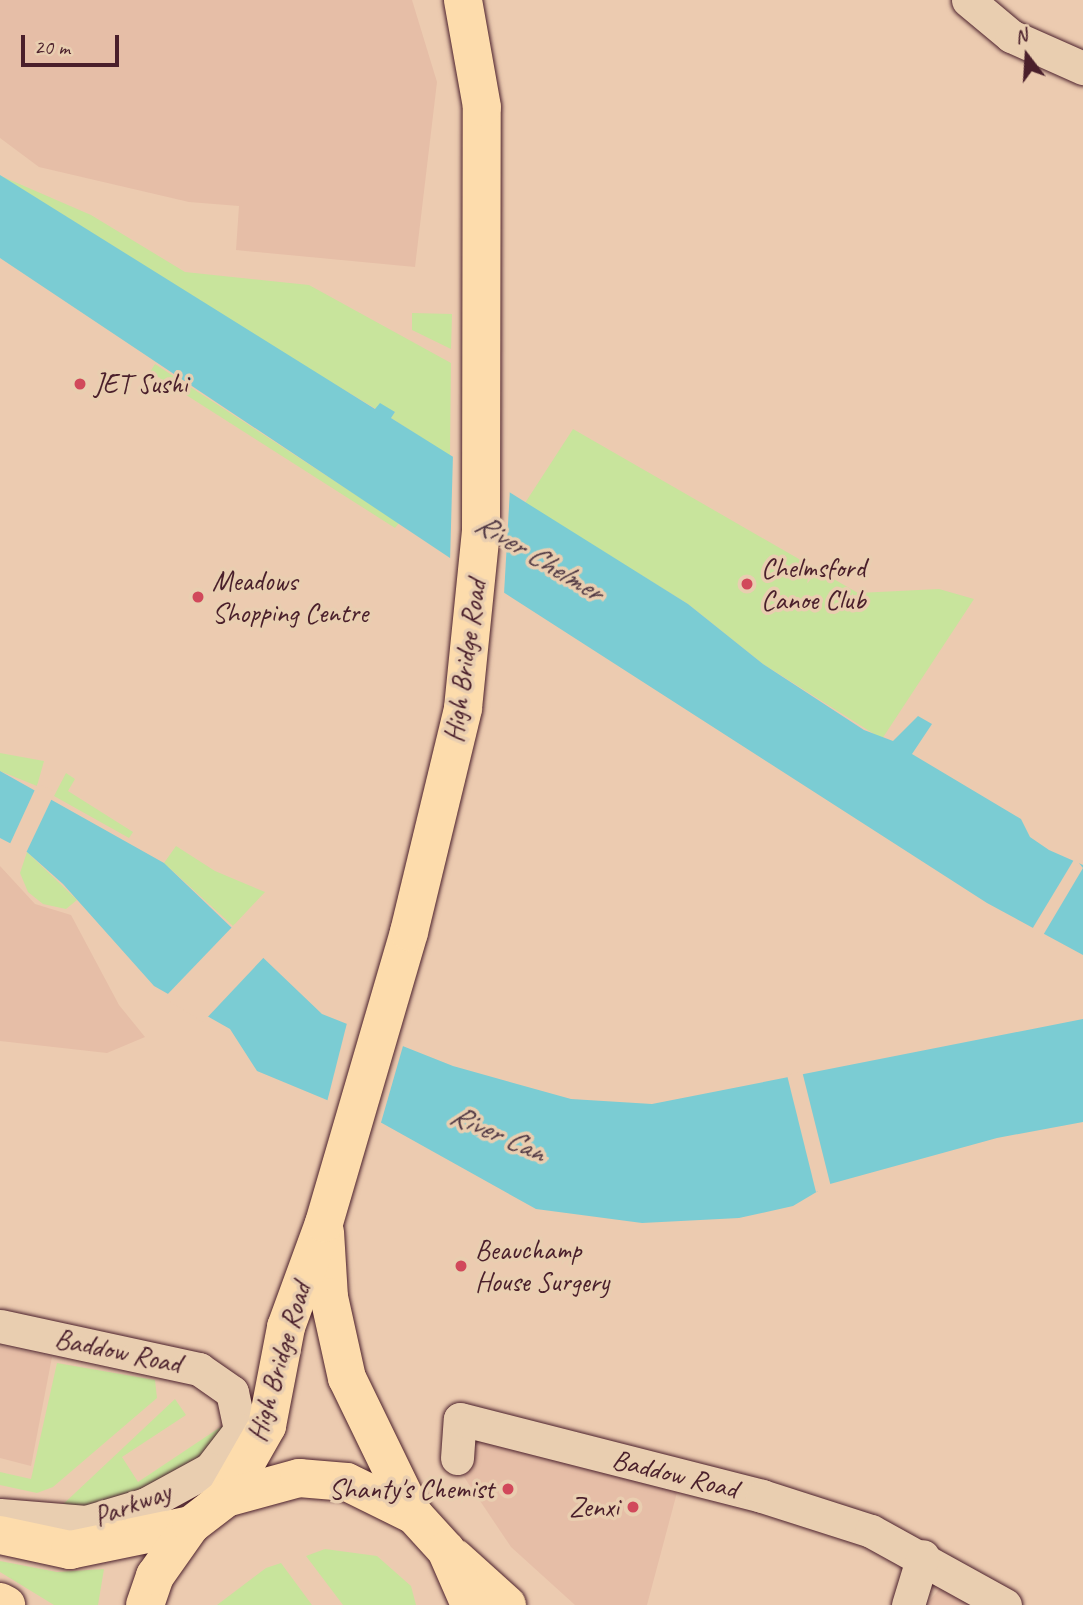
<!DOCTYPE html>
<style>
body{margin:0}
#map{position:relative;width:1083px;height:1605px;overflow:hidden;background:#eccbb0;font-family:Caveat,sans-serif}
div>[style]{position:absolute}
.built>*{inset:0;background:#e6bea7}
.green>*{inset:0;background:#c8e49c}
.water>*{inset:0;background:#7bccd3}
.pier>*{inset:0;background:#eccbb0}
.roads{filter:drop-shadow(0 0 2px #4a1f2b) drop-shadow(0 0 2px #4a1f2b)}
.street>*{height:33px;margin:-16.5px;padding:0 16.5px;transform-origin:16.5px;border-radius:16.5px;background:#e9ceb0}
.primary>*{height:38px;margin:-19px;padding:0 19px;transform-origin:19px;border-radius:19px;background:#fddcac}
.dots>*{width:19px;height:19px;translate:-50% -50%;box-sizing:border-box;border:4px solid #e9ceb0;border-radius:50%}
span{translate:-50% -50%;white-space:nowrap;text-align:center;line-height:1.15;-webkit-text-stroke:7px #e9ceb0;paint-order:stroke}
.poi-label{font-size:28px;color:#4a1f2b}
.left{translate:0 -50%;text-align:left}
.right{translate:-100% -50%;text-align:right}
.street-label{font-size:28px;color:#4a1f2b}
.water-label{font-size:30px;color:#513944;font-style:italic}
.north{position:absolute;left:992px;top:21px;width:70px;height:70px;-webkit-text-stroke:5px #e9ceb0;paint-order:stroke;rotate:343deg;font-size:19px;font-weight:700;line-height:28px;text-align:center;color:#4a1f2b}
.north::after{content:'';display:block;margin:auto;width:24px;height:32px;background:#4a1f2b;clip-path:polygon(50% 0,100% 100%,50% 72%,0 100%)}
.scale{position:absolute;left:21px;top:35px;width:98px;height:32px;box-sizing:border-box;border:4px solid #4a1f2b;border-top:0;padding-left:9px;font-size:21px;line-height:24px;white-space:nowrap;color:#4a1f2b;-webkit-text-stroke:5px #e9ceb0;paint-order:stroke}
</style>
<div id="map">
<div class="built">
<i style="clip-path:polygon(0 0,412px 0,437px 82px,415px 267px,236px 250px,239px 206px,189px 202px,39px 167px,0 138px)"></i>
<i style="clip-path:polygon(0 866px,35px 904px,71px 915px,119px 1005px,145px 1037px,107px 1053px,0 1041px)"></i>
<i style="clip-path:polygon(0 1346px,52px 1357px,31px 1466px,0 1458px)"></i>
<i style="clip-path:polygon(474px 1439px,679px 1485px,647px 1605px,575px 1605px,511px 1547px,464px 1477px)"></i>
<i style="clip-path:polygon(942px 1586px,972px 1605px,926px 1605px)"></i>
</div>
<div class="green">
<i style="clip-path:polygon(1px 176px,91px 215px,185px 272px,309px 285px,451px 363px,450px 456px,391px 418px,395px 412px,376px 409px,316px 373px)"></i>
<i style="clip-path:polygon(412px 313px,452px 314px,451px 349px,412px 330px)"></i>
<i style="clip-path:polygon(155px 364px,399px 523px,395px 528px,150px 372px)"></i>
<i style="clip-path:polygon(573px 429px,858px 593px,939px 589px,974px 599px,882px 739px,763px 664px,688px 604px,525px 503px)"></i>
<i style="clip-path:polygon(0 753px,44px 761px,37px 786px,0 771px)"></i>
<i style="clip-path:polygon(66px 773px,75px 779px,68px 791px,133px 832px,129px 838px,54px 796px)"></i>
<i style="clip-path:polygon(176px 846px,215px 871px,265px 892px,233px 926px,164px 863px)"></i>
<i style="clip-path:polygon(27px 852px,77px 900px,66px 909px,43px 904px,28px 892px,20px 873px)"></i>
<i style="clip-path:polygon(57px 1363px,155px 1380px,157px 1398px,53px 1487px,37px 1493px,0 1485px,0 1472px,31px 1479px)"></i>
<i style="clip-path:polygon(175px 1399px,186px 1415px,122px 1457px,138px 1482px,228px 1422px,219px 1446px,120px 1503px,58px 1509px)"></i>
<i style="clip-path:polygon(325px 1549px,377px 1556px,411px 1586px,416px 1605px,343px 1605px,306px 1556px)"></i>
<i style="clip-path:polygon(0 1561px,57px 1572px,104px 1569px,98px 1605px,54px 1605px,0 1572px)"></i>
<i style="clip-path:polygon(281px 1563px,312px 1605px,217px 1605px,266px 1568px)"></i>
</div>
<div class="water">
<i style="clip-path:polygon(0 175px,375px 409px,380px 403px,395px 412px,391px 418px,688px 604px,763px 664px,864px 730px,893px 741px,918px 716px,932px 724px,912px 754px,1021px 819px,1030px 837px,1049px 850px,1083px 865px,1083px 955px,987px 903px,450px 558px,0 258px)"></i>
<i style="clip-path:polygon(0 771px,164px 863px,322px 1014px,453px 1066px,571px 1099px,652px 1104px,1083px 1019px,1083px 1122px,997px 1138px,830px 1184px,793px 1206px,739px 1218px,642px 1223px,536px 1209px,380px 1122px,257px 1071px,230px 1029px,154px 986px,63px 884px,27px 852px,0 838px)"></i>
</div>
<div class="pier">
<i style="clip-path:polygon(453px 454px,510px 489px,504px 594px,450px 562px)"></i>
<i style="clip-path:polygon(38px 783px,55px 792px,25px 855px,9px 846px)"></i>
<i style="clip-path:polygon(1075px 858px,1083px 868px,1042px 937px,1031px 931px)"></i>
<i style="clip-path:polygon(235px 924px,266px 955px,203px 1022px,164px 998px)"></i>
<i style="clip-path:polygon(348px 1019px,405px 1039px,380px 1126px,326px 1106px)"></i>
<i style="clip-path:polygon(802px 1071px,831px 1187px,816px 1192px,787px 1075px)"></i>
</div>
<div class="roads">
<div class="street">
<i style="left:968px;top:0;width:56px;rotate:39.9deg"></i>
<i style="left:1011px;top:36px;width:79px;rotate:24deg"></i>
<i style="left:0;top:1326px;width:204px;rotate:12.2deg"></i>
<i style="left:199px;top:1369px;width:40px;rotate:34.9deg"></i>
<i style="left:232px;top:1392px;width:39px;rotate:78deg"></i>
<i style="left:240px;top:1430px;width:49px;rotate:127.6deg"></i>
<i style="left:210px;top:1469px;width:73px;rotate:151.3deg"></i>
<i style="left:146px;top:1504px;width:63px;rotate:163.3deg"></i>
<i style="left:86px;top:1522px;width:86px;rotate:-175.3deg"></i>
<i style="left:457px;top:1458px;width:39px;rotate:-86deg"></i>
<i style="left:460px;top:1419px;width:312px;rotate:14.3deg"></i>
<i style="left:762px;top:1496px;width:114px;rotate:17.8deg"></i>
<i style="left:871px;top:1531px;width:153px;rotate:28.9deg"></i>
<i style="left:908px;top:1605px;width:51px;rotate:-73deg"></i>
</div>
<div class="primary">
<i style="left:325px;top:1232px;width:65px;rotate:86.5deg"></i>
<i style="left:329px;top:1297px;width:83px;rotate:77.5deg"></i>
<i style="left:347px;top:1378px;width:151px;rotate:64.1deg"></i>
<i style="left:226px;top:1498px;width:83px;rotate:-60.3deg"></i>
<i style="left:267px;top:1426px;width:101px;rotate:-79.1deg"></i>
<i style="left:286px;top:1327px;width:111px;rotate:-69.9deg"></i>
<i style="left:324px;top:1223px;width:303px;rotate:-73.7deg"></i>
<i style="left:409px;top:932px;width:230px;rotate:-76.4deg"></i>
<i style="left:463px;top:708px;width:178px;rotate:-84.2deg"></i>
<i style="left:481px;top:531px;width:424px;rotate:-89.9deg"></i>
<i style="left:482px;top:107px;width:109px;rotate:-100.1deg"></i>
<i style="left:0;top:1535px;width:72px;rotate:12.1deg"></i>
<i style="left:70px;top:1550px;width:124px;rotate:-11.7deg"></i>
<i style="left:455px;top:1558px;width:70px;rotate:42.1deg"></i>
<i style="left:0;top:1602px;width:7px;rotate:27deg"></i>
<i style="left:145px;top:1605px;width:31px;rotate:-71deg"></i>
<i style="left:155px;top:1576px;width:62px;rotate:-54.8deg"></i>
<i style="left:191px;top:1525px;width:44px;rotate:-37.6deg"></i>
<i style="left:226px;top:1498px;width:76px;rotate:-15.3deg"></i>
<i style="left:299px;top:1478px;width:48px;rotate:4.8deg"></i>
<i style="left:347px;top:1482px;width:75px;rotate:26.2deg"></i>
<i style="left:414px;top:1515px;width:47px;rotate:47.6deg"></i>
<i style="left:446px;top:1550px;width:60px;rotate:66.4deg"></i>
</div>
</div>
<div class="dots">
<i style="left:80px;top:384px;background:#d1495b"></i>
<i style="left:747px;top:584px;background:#d1495b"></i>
<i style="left:198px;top:597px;background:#d1495b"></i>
<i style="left:461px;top:1266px;background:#d1495b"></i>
<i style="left:508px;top:1489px;background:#d1495b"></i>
<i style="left:633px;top:1507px;background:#d1495b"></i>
</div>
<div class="poi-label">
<span class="left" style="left:94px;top:384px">JET Sushi</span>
<span class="left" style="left:761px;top:584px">Chelmsford<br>Canoe Club</span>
<span class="left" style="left:212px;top:597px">Meadows<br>Shopping Centre</span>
<span class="left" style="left:475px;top:1266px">Beauchamp<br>House Surgery</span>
<span class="right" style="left:494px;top:1489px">Shanty's Chemist</span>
<span class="right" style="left:619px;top:1507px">Zenxi</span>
</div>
<div class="street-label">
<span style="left:465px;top:661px;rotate:-82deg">High Bridge Road</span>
<span style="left:118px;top:1351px;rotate:12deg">Baddow Road</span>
<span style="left:279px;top:1362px;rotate:-74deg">High Bridge Road</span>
<span style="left:675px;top:1474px;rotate:14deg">Baddow Road</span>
<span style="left:132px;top:1504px;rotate:-20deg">Parkway</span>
</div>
<div class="water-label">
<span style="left:539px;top:557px;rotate:31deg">River Chelmer</span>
<span style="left:498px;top:1133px;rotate:24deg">River Can</span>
</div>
<div class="north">N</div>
<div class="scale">20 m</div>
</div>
